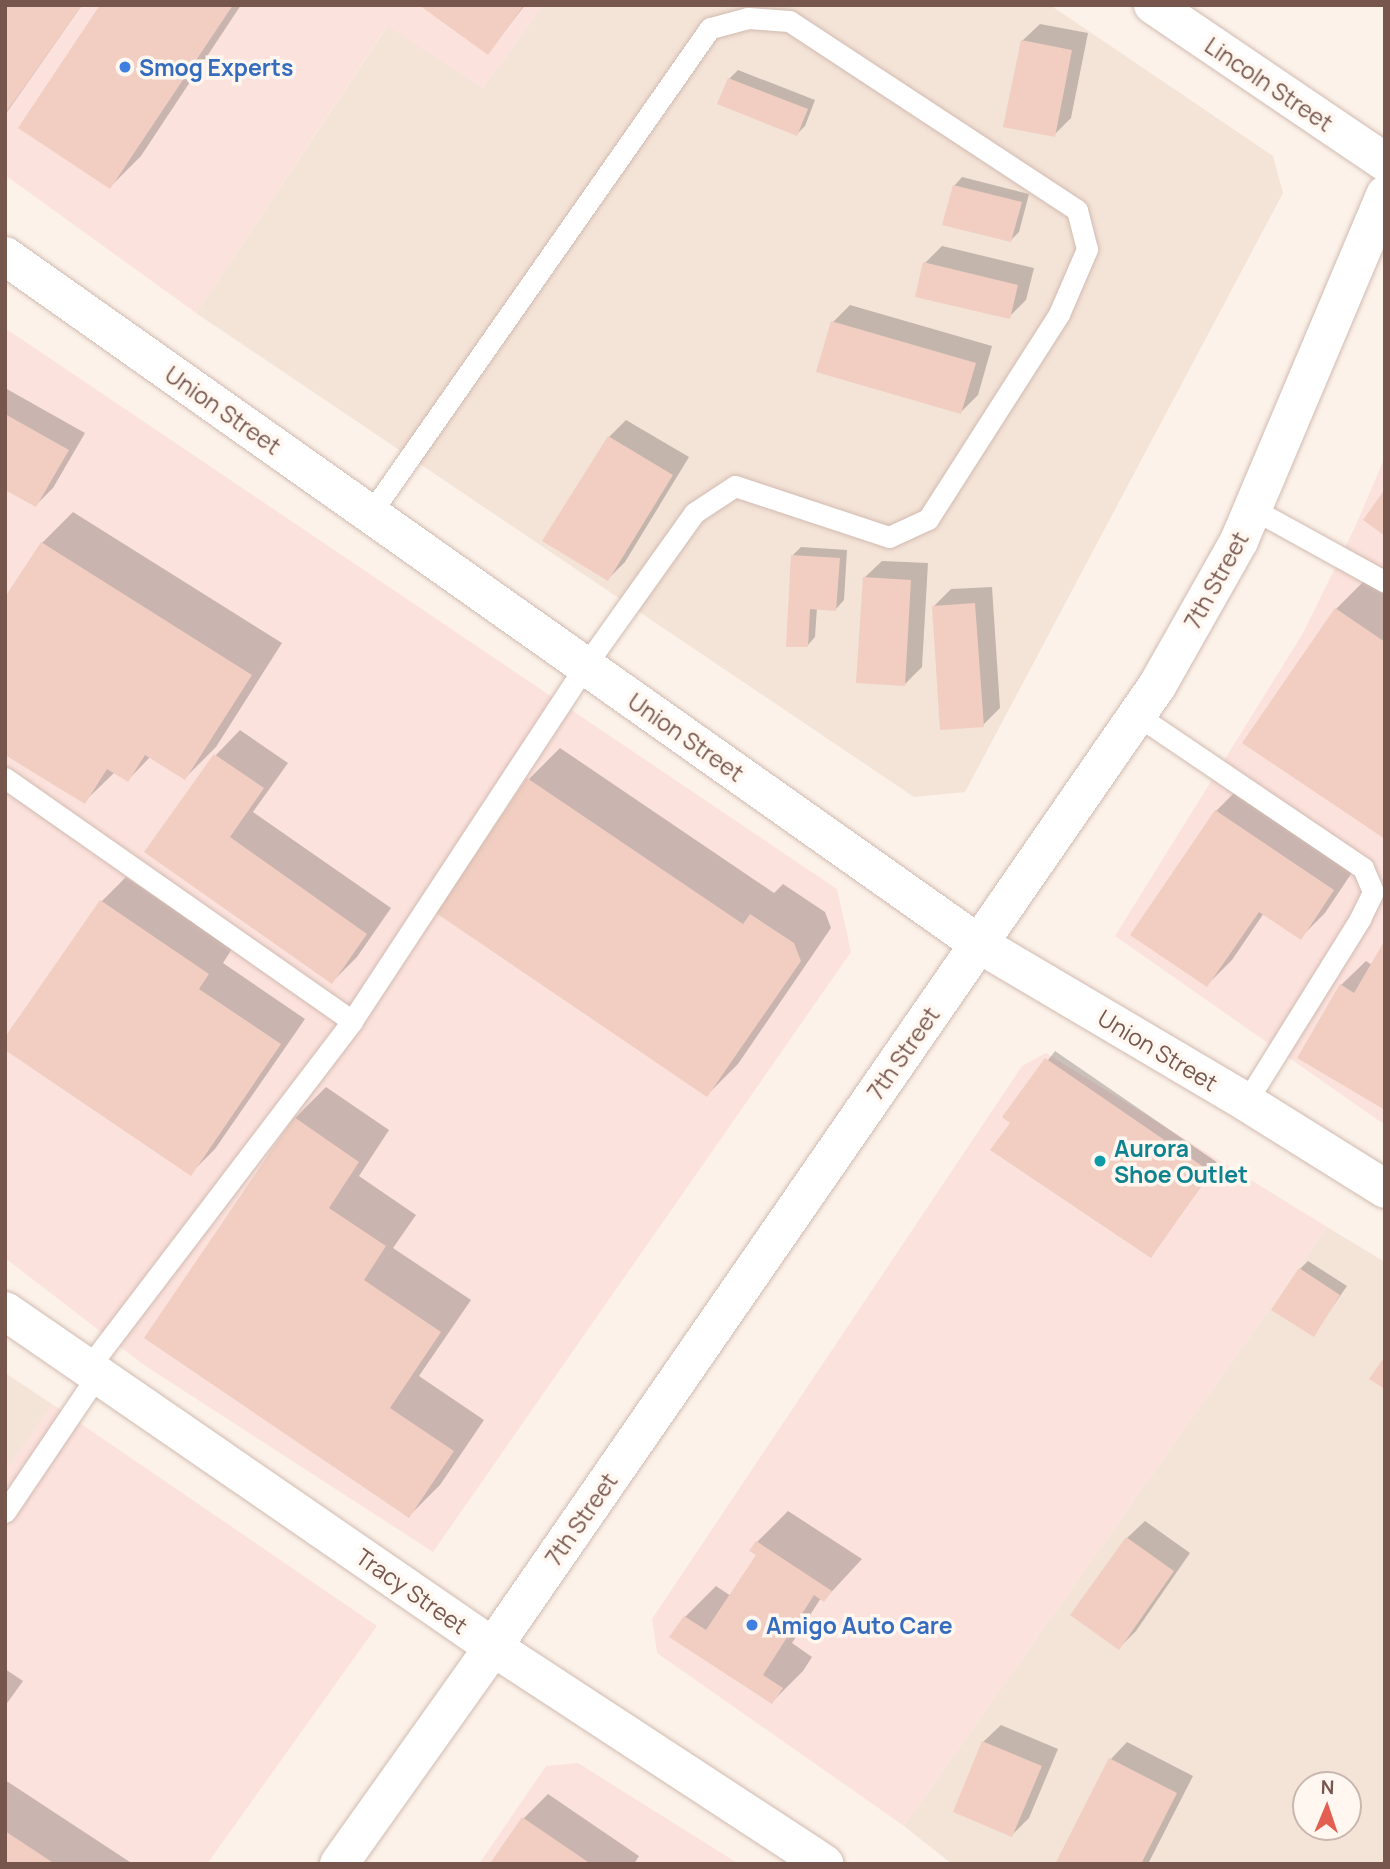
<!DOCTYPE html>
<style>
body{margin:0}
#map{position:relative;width:1390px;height:1869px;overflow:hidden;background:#fcf2e9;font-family:Manrope,sans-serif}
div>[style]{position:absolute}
.residential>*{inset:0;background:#f4e3d7}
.commercial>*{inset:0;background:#fce2dd}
.shadow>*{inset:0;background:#0003}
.building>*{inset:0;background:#f1cec1}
.roads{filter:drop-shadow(0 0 2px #d1bbb1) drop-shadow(0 0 2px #d1bbb1)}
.service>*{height:21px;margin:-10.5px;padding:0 10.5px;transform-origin:10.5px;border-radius:10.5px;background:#fff}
.minor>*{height:38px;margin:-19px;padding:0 19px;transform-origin:19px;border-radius:19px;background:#fff}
.secondary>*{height:38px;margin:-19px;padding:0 19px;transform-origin:19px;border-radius:19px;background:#fff}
.dots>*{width:19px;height:19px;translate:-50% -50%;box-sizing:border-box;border:4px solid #fff7f0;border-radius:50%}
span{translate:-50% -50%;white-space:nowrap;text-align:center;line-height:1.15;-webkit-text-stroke:7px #fff7f0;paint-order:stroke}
.shop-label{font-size:23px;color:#366cbe;font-weight:700}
.left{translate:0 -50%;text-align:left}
.street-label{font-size:23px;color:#77564d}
.culture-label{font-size:23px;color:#0d838f;font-weight:700}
.frame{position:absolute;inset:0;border:7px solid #77564d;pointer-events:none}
.north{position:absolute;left:1292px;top:1771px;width:70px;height:70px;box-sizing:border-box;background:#fff7f0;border:2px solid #c9b7af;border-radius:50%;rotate:2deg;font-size:19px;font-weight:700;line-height:28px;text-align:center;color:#77564d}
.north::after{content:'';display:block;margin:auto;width:24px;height:32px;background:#e35f51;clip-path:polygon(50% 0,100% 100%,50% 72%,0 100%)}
</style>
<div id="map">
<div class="residential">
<i style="clip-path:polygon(543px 5px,1050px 5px,1273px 156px,1283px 193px,965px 792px,914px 797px,196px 313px,388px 25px,483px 88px)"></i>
<i style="clip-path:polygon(evenodd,1327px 1227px,1385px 1262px,1385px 1864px,952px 1864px,904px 1826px,1327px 1227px,1306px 1785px,1348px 1785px,1348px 1827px,1306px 1827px,1306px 1785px)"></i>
<i style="clip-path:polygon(5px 1373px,52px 1404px,5px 1473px)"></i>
</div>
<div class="commercial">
<i style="clip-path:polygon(5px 5px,543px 5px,483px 88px,387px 26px,196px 313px,5px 175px)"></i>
<i style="clip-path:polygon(5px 328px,837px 889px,851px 952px,433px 1552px,144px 1365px,5px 1258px)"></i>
<i style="clip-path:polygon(1385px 457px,1385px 1125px,1115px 936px,1303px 633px,1355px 527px)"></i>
<i style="clip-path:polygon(1046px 1053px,1327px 1227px,904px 1826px,657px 1653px,652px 1619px,1022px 1066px)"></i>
<i style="clip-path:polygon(52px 1404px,377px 1626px,207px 1864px,5px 1864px,5px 1473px)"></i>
<i style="clip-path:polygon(578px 1763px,739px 1864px,479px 1864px,546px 1766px)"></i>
</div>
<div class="shadow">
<i style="clip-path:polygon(5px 5px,82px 5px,5px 115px)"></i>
<i style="clip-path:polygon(102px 5px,241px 5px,141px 156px,110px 187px)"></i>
<i style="clip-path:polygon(422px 5px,525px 5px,488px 53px)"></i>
<i style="clip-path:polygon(1040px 24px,1088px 33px,1071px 118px,1054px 135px,1022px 41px)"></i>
<i style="clip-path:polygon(738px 70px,815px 100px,805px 126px,797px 134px,729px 79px)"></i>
<i style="clip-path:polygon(962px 177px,1029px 194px,1019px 232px,1011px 240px,954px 186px)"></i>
<i style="clip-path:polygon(942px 246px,1034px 268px,1026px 300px,1009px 317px,925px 263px)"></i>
<i style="clip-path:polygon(850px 305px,992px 346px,978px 395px,961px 412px,833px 322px)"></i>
<i style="clip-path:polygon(5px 388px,85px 433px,53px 488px,36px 505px,5px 488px)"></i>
<i style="clip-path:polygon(626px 420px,689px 457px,625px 562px,608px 579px,609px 437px)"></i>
<i style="clip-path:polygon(73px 512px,282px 643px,216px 747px,185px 778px,151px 756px,128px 780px,115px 772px,84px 802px,42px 543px)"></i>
<i style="clip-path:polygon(801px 547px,847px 550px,844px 600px,836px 609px,817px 607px,815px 637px,807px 646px,793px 555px)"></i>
<i style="clip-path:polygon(882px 561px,928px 563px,922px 667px,905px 684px,864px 578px)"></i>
<i style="clip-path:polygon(1367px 578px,1385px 590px,1385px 837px,1336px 609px)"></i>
<i style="clip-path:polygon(992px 587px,1000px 708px,983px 725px,934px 606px,951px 589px)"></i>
<i style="clip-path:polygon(240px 730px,288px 763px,253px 812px,391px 908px,357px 957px,332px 982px,146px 852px,216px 755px)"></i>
<i style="clip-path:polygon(560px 748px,774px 893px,783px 884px,825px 912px,831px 928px,738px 1064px,707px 1095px,529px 779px)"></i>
<i style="clip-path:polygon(1241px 786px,1357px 865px,1325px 913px,1301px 937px,1264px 913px,1232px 960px,1207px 985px,1132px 934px,1216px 811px)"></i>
<i style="clip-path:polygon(126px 877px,232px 949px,223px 963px,305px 1019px,215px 1149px,190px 1174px,101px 902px)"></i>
<i style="clip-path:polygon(1366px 961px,1372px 965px,1385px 1108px,1341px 985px)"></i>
<i style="clip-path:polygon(1055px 1051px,1218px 1163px,1151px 1256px,1005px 1117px)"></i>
<i style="clip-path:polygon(326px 1087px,389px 1130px,359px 1176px,416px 1215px,393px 1248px,471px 1300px,419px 1376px,484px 1420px,440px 1485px,409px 1516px,295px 1118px)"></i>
<i style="clip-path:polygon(1308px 1261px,1347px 1286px,1313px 1335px,1300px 1269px)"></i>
<i style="clip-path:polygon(788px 1511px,862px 1559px,824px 1600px,821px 1598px,792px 1643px,812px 1657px,803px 1671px,772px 1702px,685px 1617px,716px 1586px,731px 1596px,759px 1554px,757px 1542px)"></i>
<i style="clip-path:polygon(1145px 1521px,1190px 1553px,1136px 1631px,1119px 1648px,1127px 1538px)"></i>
<i style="clip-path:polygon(5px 1669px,23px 1681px,5px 1706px)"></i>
<i style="clip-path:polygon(1001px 1725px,1058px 1749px,1029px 1818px,1012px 1835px,983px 1742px)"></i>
<i style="clip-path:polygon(1127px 1742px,1193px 1776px,1148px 1864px,1057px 1864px,1110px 1760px)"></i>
<i style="clip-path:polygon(5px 1780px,133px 1864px,5px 1864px)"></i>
<i style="clip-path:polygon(548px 1794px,639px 1856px,634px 1864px,493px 1862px,524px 1818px)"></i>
</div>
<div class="building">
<i style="clip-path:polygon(5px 5px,82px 5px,5px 114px)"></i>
<i style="clip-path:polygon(100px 5px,233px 5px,110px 189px,18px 128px)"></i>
<i style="clip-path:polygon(419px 5px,524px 5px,488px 55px)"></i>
<i style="clip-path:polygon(1021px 40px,1072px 50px,1055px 137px,1003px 127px)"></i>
<i style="clip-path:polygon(728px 78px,808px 109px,797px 136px,717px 104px)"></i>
<i style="clip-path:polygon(953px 185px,1022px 202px,1011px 242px,942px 225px)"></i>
<i style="clip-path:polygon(923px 262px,1018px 285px,1010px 319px,915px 297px)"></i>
<i style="clip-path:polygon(831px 321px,976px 363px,961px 414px,816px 372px)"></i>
<i style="clip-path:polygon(5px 414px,69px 450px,36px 507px,5px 490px)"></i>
<i style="clip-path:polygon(608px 436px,673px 475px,608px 581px,542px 541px)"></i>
<i style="clip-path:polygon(1385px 489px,1385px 536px,1363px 520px)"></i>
<i style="clip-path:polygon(41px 542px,252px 675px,185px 780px,145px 755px,128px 782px,107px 769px,85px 804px,5px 755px,5px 597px)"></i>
<i style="clip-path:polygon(791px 555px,840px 558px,836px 611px,810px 609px,808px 647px,786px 647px)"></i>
<i style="clip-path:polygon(863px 577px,911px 580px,905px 686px,856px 683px)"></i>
<i style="clip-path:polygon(975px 603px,984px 727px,940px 730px,932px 606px)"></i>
<i style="clip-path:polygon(1335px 608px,1385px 642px,1385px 839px,1242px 743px)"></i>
<i style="clip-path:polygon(214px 754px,264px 788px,230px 837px,367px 934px,332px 984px,144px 852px)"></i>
<i style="clip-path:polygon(527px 778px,743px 924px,750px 914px,794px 943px,801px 961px,707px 1097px,436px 913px)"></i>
<i style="clip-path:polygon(1215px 810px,1334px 890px,1301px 940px,1259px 912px,1207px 987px,1130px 935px)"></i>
<i style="clip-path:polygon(100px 900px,209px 974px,199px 989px,281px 1044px,191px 1176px,5px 1050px,5px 1037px)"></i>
<i style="clip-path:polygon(1385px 940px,1385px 1110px,1297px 1058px,1340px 984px,1354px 993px)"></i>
<i style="clip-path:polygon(1045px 1058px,1211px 1172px,1151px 1258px,990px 1150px,1010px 1123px,1002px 1117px)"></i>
<i style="clip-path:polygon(294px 1117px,359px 1162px,329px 1208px,386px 1246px,364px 1280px,441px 1332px,390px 1408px,454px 1451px,409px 1518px,144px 1338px)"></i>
<i style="clip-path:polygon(1299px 1268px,1340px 1295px,1314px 1337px,1271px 1310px)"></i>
<i style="clip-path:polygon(1385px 1356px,1385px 1389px,1369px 1379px)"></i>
<i style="clip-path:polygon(1126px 1537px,1174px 1571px,1119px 1650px,1070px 1615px)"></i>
<i style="clip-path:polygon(756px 1541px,832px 1591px,824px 1602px,814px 1595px,763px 1675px,783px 1688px,772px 1704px,669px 1637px,684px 1616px,706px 1630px,756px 1555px,749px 1551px)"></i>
<i style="clip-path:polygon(982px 1741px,1042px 1766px,1012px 1837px,953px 1812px)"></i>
<i style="clip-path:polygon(1109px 1758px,1177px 1793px,1141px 1864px,1055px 1864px)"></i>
<i style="clip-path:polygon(522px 1817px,591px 1864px,491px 1862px)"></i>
<i style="clip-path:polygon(5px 1831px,55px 1864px,5px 1864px)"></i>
</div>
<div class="roads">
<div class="service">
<i style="left:1253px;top:509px;width:151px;rotate:28.9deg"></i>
<i style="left:1137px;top:715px;width:273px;rotate:34.1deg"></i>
<i style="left:1363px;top:868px;width:26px;rotate:67deg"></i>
<i style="left:1373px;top:892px;width:30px;rotate:116deg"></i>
<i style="left:1360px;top:919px;width:216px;rotate:121.9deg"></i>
<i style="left:5px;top:778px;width:424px;rotate:35deg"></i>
<i style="left:88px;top:1368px;width:436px;rotate:-52.7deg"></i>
<i style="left:352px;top:1021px;width:425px;rotate:-56.7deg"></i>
<i style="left:585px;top:666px;width:188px;rotate:-54.5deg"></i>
<i style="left:694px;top:513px;width:49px;rotate:-33.4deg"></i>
<i style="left:735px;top:486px;width:162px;rotate:18.3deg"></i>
<i style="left:889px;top:537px;width:43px;rotate:-24.8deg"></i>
<i style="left:928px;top:519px;width:243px;rotate:-57.4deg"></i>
<i style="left:1059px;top:314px;width:71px;rotate:-66.7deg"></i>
<i style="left:1087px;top:249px;width:40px;rotate:-104.4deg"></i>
<i style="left:1077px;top:210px;width:344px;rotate:-146.7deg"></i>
<i style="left:789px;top:21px;width:41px;rotate:-175.8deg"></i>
<i style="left:748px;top:18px;width:39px;rotate:165deg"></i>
<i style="left:710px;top:28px;width:593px;rotate:124.98deg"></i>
<i style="left:5px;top:1512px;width:166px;rotate:-56deg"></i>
</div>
<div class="minor">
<i style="left:1153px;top:5px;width:280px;rotate:34.1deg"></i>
<i style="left:5px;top:256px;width:1192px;rotate:35.24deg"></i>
<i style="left:979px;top:944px;width:310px;rotate:30.6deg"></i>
<i style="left:1246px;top:1102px;width:164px;rotate:32deg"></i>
<i style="left:5px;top:1311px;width:592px;rotate:34.55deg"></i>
<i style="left:493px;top:1647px;width:396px;rotate:33.2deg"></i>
</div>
<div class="secondary">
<i style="left:339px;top:1864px;width:266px;rotate:-54.6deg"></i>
<i style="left:493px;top:1647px;width:1168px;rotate:-55.36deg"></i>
<i style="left:1157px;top:686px;width:167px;rotate:-60.5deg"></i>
<i style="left:1239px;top:541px;width:376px;rotate:-67.1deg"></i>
</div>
</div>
<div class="dots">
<i style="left:125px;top:67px;background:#3f7fe0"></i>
<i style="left:1100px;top:1161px;background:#0f9aa8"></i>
<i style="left:752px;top:1625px;background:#3f7fe0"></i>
</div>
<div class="shop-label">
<span class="left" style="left:139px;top:67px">Smog Experts</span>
<span class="left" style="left:766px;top:1625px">Amigo Auto Care</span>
</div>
<div class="street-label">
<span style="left:1269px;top:84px;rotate:34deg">Lincoln Street</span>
<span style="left:223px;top:410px;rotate:35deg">Union Street</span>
<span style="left:1216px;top:580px;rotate:-61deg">7th Street</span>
<span style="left:686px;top:737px;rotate:35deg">Union Street</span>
<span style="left:1158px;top:1050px;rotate:31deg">Union Street</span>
<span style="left:903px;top:1053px;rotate:-55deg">7th Street</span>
<span style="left:581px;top:1519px;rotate:-55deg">7th Street</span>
<span style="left:412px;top:1591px;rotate:35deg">Tracy Street</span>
</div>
<div class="culture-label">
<span class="left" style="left:1114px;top:1161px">Aurora<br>Shoe Outlet</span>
</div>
<div class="frame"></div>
<div class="north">N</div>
</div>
